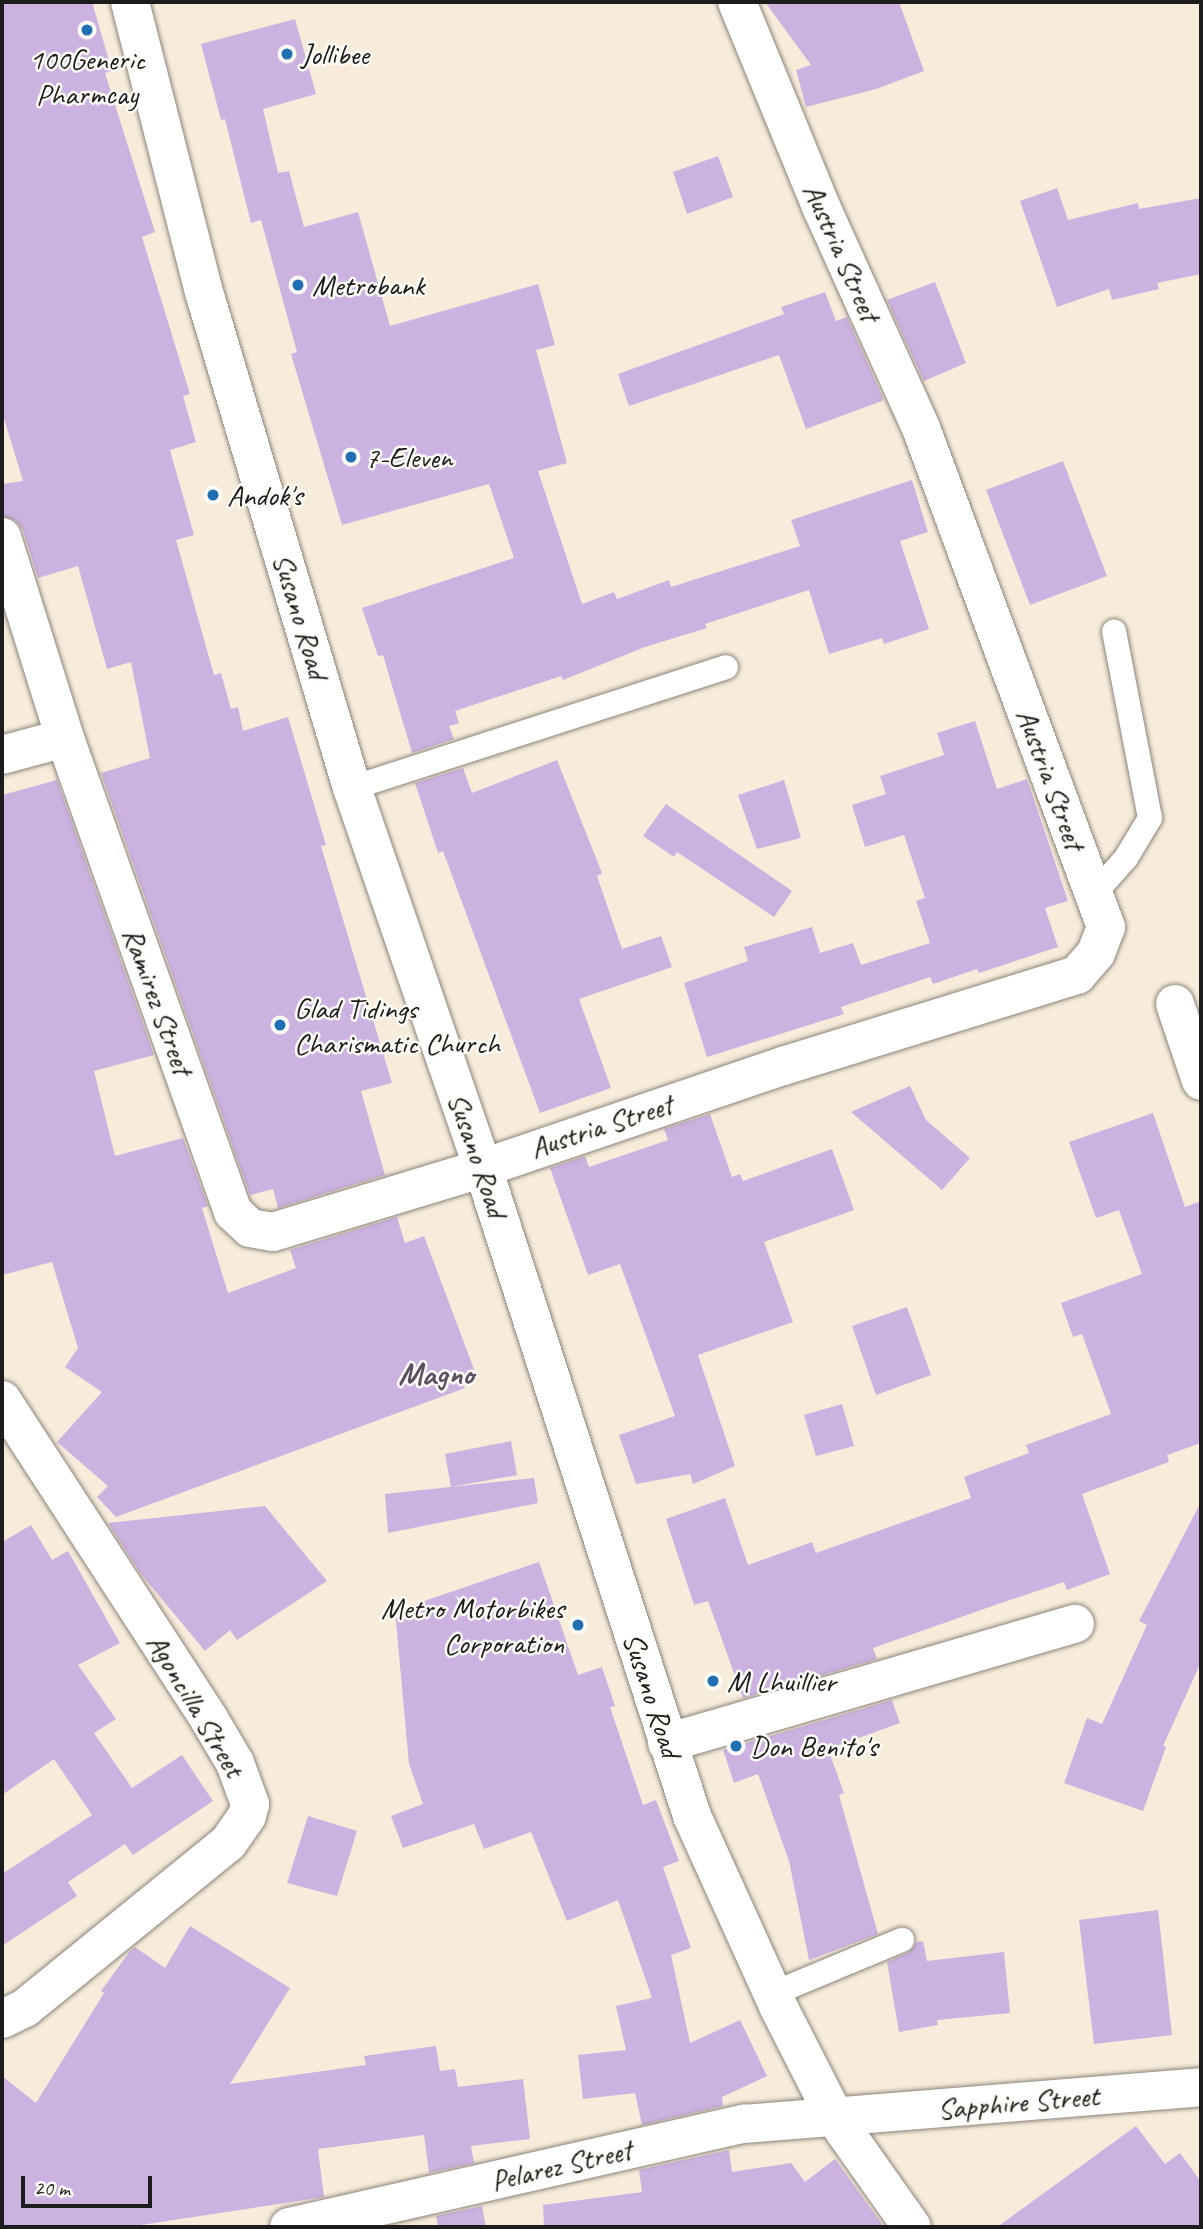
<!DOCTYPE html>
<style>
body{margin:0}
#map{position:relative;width:1203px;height:2229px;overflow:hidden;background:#f7ecda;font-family:Caveat,sans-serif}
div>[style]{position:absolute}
.building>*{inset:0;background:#ccb2e1}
.roads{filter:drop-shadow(0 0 2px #8a847b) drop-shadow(0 0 2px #8a847b)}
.lane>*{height:24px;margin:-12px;padding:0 12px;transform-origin:12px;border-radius:12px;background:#fff}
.street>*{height:38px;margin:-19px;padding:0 19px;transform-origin:19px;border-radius:19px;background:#fff}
.secondary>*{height:38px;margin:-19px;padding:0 19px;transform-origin:19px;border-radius:19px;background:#fff}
.dots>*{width:19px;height:19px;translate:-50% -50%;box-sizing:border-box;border:4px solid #fdfcf7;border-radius:50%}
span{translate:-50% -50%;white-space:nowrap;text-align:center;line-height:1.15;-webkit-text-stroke:5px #fdfcf7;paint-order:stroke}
.poi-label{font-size:30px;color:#1c1c1c}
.left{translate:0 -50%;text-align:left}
.right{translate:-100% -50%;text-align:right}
.street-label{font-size:30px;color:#1c1c1c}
.neighbourhood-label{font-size:32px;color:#5a5061;font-weight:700}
.frame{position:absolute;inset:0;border:4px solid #1c1c1c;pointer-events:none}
.scale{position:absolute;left:21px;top:2176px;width:131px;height:32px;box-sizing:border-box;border:4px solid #1c1c1c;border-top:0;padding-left:9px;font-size:21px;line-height:24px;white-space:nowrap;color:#1c1c1c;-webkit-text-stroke:5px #fdfcf7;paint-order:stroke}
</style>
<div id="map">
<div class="building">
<i style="clip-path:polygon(2px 2px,92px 2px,112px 71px,105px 73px,155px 232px,142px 237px,190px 394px,183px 396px,196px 442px,170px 450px,194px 535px,176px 540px,214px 675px,221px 673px,231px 709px,238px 707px,243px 731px,288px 717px,326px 845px,321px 846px,392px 1083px,361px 1091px,385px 1175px,278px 1208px,273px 1189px,250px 1195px,101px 773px,150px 758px,131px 662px,107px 669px,78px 566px,38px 578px,23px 530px,16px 521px,2px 516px,2px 484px,23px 481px,2px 412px)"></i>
<i style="clip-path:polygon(765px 2px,899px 2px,924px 71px,876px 89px,806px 107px,796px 70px,811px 65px)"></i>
<i style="clip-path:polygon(295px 19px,316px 94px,263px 109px,278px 173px,289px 171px,304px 227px,358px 212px,390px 326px,538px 284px,555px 345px,536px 350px,567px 463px,538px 471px,582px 604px,614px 592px,617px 599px,669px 580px,671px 587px,800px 546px,791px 520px,912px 480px,928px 532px,900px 541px,929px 629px,884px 644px,882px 638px,829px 654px,809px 590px,705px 624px,707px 628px,645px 647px,563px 680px,561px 676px,455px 711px,459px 723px,449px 726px,454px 739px,412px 753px,383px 655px,378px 656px,362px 608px,514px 558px,489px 484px,342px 525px,291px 354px,297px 352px,261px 220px,251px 223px,225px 119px,221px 120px,201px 44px)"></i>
<i style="clip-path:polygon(718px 156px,733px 197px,687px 214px,673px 172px)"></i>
<i style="clip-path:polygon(1057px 188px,1068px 220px,1138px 203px,1139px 209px,1201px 198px,1201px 274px,1157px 283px,1159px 289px,1112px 300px,1109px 289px,1057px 307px,1020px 201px)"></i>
<i style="clip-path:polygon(935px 282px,966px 363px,924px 381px,887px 300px)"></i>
<i style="clip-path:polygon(825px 292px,836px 321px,847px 317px,883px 398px,882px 401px,806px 429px,779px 355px,629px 406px,618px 374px,784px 314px,781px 307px)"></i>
<i style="clip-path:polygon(1063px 461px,1107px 576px,1030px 605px,986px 490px)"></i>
<i style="clip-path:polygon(975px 721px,997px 789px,1027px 779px,1068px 901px,1045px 908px,1058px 947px,979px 973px,977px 969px,933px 984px,930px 977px,841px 1007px,844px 1014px,707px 1057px,684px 983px,748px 961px,744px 947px,812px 927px,820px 953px,853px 943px,861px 965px,930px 943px,916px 901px,925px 898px,904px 835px,865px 847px,852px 805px,886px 794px,880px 776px,944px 755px,937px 733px)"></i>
<i style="clip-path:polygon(557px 760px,602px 873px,597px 876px,622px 949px,661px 936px,672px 967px,579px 999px,611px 1088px,540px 1113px,443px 851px,438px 853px,415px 783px,463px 768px,472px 793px)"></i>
<i style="clip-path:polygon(57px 780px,154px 1055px,94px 1071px,115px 1156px,183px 1138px,208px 1206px,202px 1208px,228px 1293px,296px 1268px,290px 1250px,397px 1217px,405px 1243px,424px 1236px,478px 1380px,464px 1385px,465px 1388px,116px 1517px,97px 1497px,108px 1486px,57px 1442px,102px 1392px,65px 1367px,78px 1348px,52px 1262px,2px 1275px,2px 795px)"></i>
<i style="clip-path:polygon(784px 780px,801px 838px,757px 849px,738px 795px)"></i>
<i style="clip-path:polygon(666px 804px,792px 891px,774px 917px,677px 852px,674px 857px,643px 836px)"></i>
<i style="clip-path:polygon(910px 1086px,926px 1120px,970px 1158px,942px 1190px,851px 1112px)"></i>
<i style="clip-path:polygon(1153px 1113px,1185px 1207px,1201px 1201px,1201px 1443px,1167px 1455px,1169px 1462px,1082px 1494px,1110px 1574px,1067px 1590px,1064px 1582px,1001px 1603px,873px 1648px,877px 1659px,743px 1698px,708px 1601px,694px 1605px,666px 1519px,725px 1498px,748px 1565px,812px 1542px,816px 1553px,971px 1498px,964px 1477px,1029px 1453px,1026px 1445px,1111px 1414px,1082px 1334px,1073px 1337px,1061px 1303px,1142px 1274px,1119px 1210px,1096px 1218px,1069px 1142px)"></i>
<i style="clip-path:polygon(710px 1114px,732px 1177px,740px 1174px,743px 1181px,832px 1149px,854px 1210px,764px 1242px,793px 1322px,698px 1355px,735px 1466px,693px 1484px,690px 1474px,636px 1484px,619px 1435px,675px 1416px,620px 1264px,588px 1275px,550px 1168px,585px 1156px,589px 1167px,668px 1140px,664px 1129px)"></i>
<i style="clip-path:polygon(907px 1307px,931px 1375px,876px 1395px,852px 1326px)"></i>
<i style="clip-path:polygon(842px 1404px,854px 1446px,816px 1456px,804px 1415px)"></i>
<i style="clip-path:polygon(511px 1441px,517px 1475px,451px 1487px,445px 1454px)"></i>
<i style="clip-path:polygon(534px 1478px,538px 1503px,388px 1533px,385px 1494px)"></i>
<i style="clip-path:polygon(1201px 1502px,1201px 1662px,1163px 1746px,1166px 1747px,1143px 1811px,1064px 1783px,1087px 1718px,1102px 1724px,1147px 1625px,1139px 1621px)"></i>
<i style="clip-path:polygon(265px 1506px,327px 1581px,237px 1640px,230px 1630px,205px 1651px,141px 1574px,108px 1523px)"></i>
<i style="clip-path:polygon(31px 1525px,52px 1560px,68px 1551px,120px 1643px,78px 1665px,116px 1719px,94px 1733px,132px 1788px,182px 1755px,213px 1801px,133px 1855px,125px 1844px,68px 1882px,77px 1896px,2px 1946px,2px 1874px,92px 1815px,54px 1759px,2px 1795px,2px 1542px)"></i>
<i style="clip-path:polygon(539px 1562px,578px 1675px,602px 1667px,615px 1706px,610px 1707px,643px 1805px,656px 1800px,679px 1861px,663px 1867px,691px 1948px,671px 1955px,690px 2043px,740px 2020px,767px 2076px,722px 2097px,723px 2106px,642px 2125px,635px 2093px,583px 2099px,578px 2055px,626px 2050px,616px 2006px,652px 1998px,618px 1900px,567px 1921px,531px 1832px,484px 1849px,474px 1824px,403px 1848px,391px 1816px,423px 1804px,409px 1764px,395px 1611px)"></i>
<i style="clip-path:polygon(892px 1700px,900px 1723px,828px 1749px,844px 1793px,839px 1795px,878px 1934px,809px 1960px,789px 1861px,758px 1774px,734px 1783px,723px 1750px)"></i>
<i style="clip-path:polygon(308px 1816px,357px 1831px,337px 1896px,287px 1883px)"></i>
<i style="clip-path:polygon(1158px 1910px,1172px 2035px,1094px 2044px,1079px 1920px)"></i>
<i style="clip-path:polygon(190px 1926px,290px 1988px,230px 2084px,366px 2065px,364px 2056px,436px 2046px,440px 2071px,455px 2069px,458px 2087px,523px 2079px,530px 2139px,471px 2146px,474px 2163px,429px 2173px,424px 2135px,318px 2149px,324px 2197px,128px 2227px,2px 2227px,2px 2076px,36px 2103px,104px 1993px,101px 1991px,130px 1951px,135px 1947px,165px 1968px)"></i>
<i style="clip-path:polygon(923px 1941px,927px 1961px,1004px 1952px,1010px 2013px,937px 2020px,938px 2025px,899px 2032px,887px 1962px,908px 1953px,917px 1942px)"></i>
<i style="clip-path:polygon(1136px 2126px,1165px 2164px,1180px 2153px,1201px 2182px,1201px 2227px,997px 2227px)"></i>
<i style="clip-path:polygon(729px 2150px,732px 2172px,791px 2163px,805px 2182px,835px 2159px,884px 2227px,544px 2227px,543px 2205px,642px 2192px,639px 2170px)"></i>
<i style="clip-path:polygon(482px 2206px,486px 2227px,438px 2227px,436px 2216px)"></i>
</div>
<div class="roads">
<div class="lane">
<i style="left:352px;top:788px;width:393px;rotate:-17.9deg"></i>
<i style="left:1094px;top:894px;width:48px;rotate:-48.4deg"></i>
<i style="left:1126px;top:858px;width:47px;rotate:-59deg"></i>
<i style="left:1150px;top:818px;width:190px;rotate:-100.9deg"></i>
<i style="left:772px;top:1994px;width:141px;rotate:-22.6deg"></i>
</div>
<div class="street">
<i style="left:2px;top:537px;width:211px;rotate:72.6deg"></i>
<i style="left:65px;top:738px;width:503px;rotate:70.48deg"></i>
<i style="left:233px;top:1212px;width:23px;rotate:43deg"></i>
<i style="left:250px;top:1228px;width:23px;rotate:10deg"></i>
<i style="left:273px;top:1232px;width:220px;rotate:-16.9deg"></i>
<i style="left:483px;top:1168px;width:317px;rotate:-18.8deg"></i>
<i style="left:783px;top:1066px;width:308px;rotate:-17.2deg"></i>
<i style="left:1077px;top:975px;width:29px;rotate:-49deg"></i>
<i style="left:1096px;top:953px;width:28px;rotate:-69deg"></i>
<i style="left:1106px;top:927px;width:532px;rotate:-110.34deg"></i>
<i style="left:921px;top:428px;width:240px;rotate:-114.3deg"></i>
<i style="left:822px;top:209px;width:224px;rotate:-112.3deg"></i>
<i style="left:2px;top:755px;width:65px;rotate:-15.1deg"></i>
<i style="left:1175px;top:1004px;width:81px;rotate:71.3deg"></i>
<i style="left:2px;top:1400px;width:380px;rotate:57deg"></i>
<i style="left:209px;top:1719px;width:51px;rotate:59.4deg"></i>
<i style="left:235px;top:1763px;width:44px;rotate:69.9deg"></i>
<i style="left:250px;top:1804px;width:12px;rotate:104deg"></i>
<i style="left:247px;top:1816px;width:33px;rotate:125deg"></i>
<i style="left:228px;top:1843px;width:262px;rotate:140.9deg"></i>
<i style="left:25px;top:2008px;width:25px;rotate:154deg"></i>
<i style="left:667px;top:1743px;width:425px;rotate:-16.3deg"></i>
<i style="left:289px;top:2227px;width:467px;rotate:-12.8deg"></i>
<i style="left:744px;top:2124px;width:458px;rotate:-4.6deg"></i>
</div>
<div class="secondary">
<i style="left:130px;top:2px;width:299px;rotate:75.7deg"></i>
<i style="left:204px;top:292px;width:518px;rotate:73.39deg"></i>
<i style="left:352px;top:788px;width:402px;rotate:71deg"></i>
<i style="left:483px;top:1168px;width:681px;rotate:72.12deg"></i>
<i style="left:692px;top:1816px;width:209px;rotate:65.6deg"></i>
<i style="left:778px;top:2006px;width:126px;rotate:63deg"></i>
<i style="left:835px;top:2118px;width:133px;rotate:54.8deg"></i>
</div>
</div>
<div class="dots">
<i style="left:87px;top:30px;background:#1f6fb2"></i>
<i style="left:287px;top:54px;background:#1f6fb2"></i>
<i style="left:298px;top:285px;background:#1f6fb2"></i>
<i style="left:351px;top:457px;background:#1f6fb2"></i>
<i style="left:213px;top:495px;background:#1f6fb2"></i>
<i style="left:280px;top:1025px;background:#1f6fb2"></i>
<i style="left:578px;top:1625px;background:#1f6fb2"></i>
<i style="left:713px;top:1681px;background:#1f6fb2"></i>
<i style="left:736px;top:1746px;background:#1f6fb2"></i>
</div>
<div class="poi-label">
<span class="left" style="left:301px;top:54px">Jollibee</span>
<span style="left:87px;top:76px">100Generic<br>Pharmcay</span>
<span class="left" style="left:312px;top:285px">Metrobank</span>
<span class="left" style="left:365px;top:457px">7-Eleven</span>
<span class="left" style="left:227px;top:495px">Andok's</span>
<span class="left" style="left:294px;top:1025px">Glad Tidings<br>Charismatic Church</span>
<span class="right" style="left:564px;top:1625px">Metro Motorbikes<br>Corporation</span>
<span class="left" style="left:727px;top:1681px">M Lhuillier</span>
<span class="left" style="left:750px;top:1746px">Don Benito's</span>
</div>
<div class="street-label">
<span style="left:842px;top:252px;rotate:66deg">Austria Street</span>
<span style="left:301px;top:616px;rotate:73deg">Susano Road</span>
<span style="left:1051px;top:779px;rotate:70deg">Austria Street</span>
<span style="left:158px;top:1001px;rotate:70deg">Ramirez Street</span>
<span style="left:601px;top:1126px;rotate:-18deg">Austria Street</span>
<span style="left:478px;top:1155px;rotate:71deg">Susano Road</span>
<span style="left:652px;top:1695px;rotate:72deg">Susano Road</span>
<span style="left:196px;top:1705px;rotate:59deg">Agoncilla Street</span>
<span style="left:1018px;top:2102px;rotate:-5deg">Sapphire Street</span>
<span style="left:561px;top:2165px;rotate:-13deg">Pelarez Street</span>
</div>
<div class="neighbourhood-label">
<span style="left:436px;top:1374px">Magno</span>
</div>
<div class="frame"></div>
<div class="scale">20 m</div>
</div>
